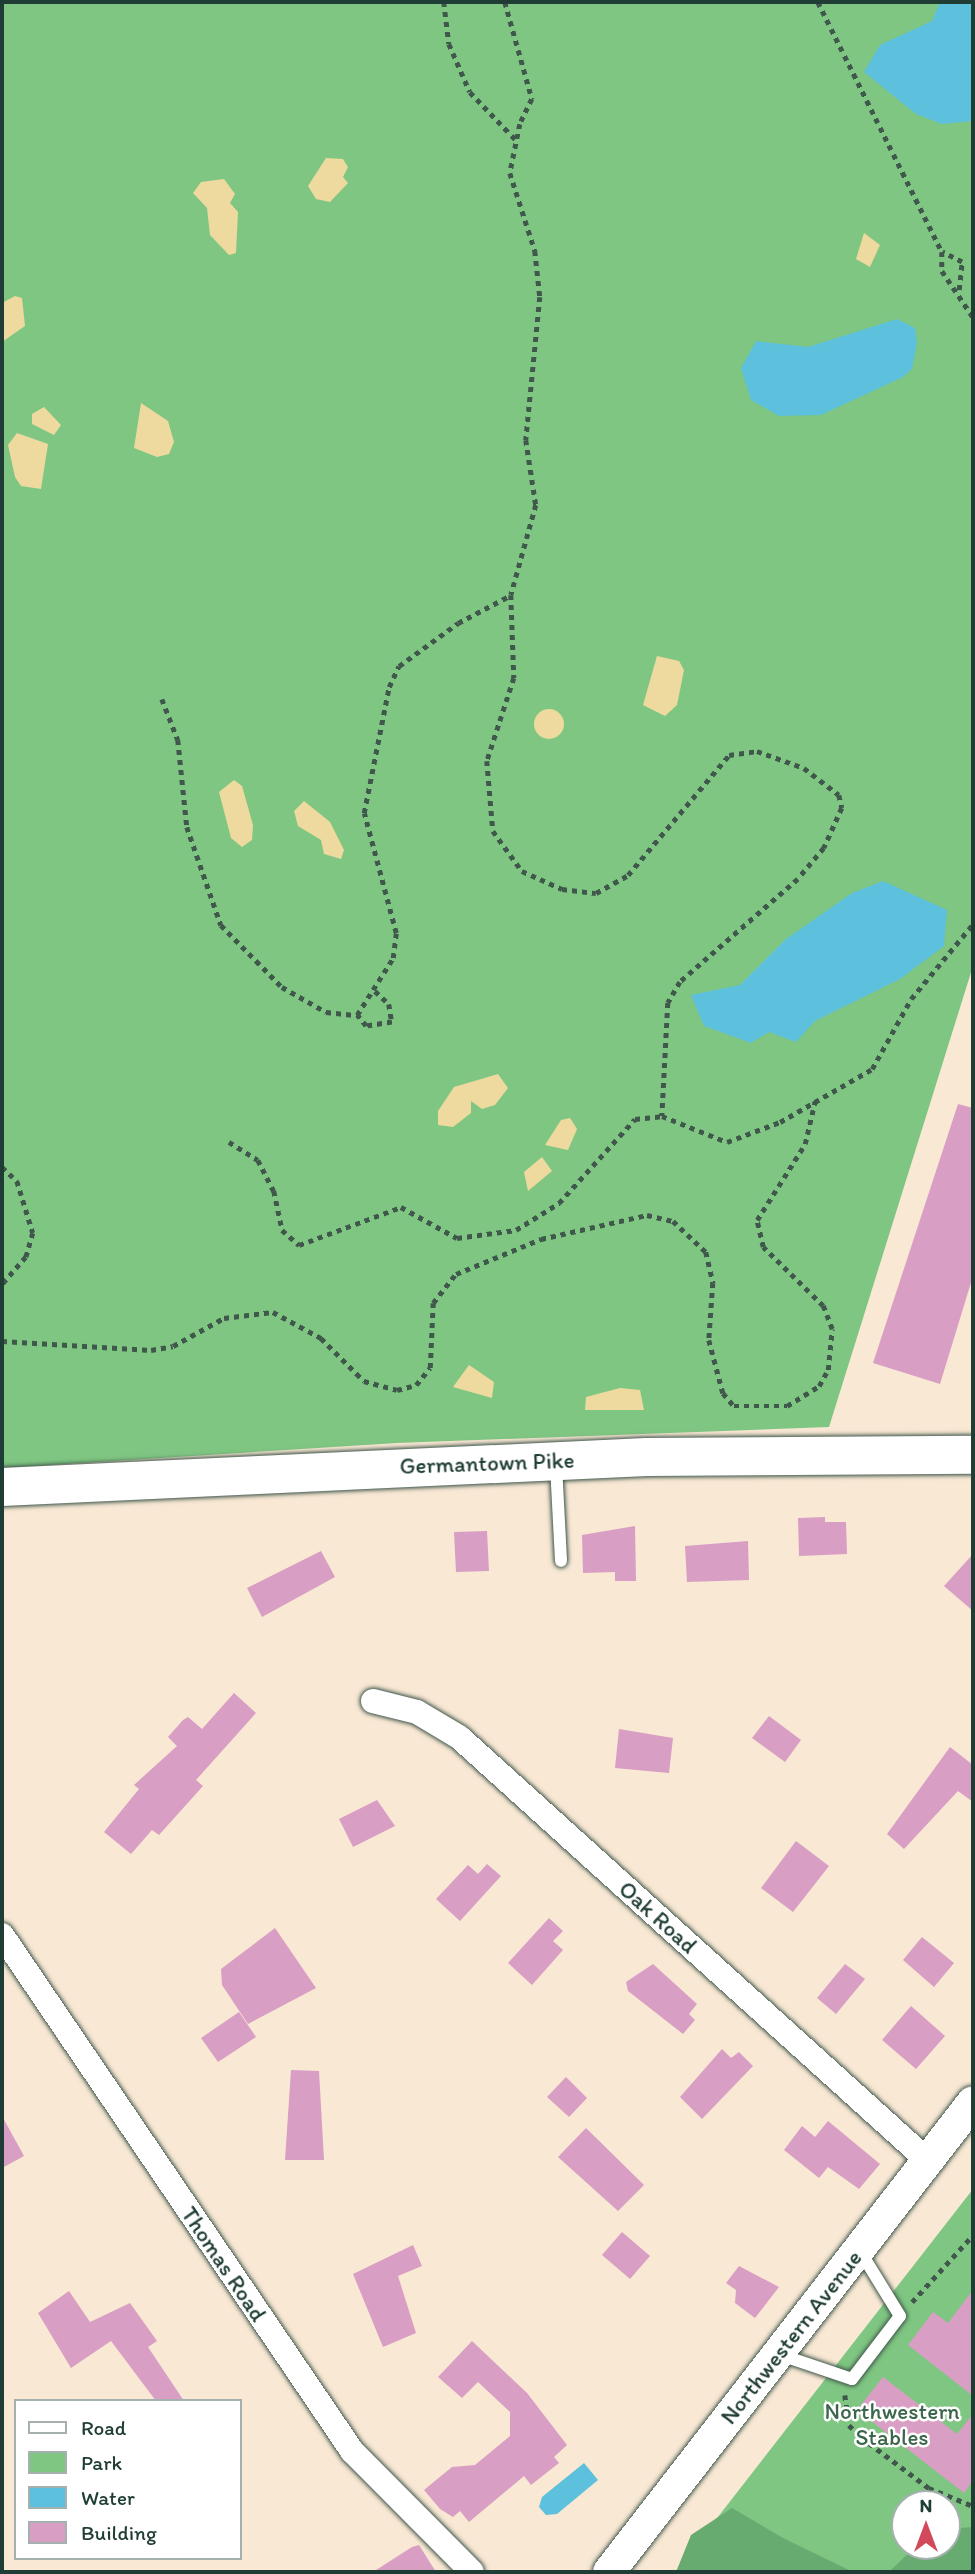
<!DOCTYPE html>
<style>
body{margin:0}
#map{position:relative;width:975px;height:2574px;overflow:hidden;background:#f8e8d4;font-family:Itim,sans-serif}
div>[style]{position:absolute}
.green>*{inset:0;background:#7fc682}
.forest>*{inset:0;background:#67ab70}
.sand>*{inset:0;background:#eeda9e}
.round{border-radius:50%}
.water>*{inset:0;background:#5dc0dc}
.building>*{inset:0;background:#d99ec3}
.path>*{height:4.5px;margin-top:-2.25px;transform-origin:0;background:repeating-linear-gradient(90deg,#40574c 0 5px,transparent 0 10px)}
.roads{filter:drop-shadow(0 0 2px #40574c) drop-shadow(0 0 2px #40574c)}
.service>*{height:12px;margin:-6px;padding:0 6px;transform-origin:6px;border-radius:6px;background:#fff}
.minor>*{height:24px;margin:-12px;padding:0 12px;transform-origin:12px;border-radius:12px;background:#fff}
.tertiary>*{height:32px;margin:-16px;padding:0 16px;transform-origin:16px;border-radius:16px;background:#fff}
.primary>*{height:38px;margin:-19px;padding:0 19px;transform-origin:19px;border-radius:19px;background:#fff}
span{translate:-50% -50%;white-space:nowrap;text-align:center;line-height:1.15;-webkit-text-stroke:5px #fff;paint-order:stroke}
.street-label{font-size:23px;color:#1f3d34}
.park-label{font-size:23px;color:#3c664b}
.frame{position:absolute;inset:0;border:4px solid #1f3d34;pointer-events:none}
.legend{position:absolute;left:14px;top:2399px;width:228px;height:161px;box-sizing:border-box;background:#fff;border:2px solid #a5b1ae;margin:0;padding:9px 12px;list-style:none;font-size:21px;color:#1f3d34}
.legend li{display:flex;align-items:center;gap:14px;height:35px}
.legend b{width:35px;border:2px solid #a5b1ae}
.north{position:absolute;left:891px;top:2490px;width:70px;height:70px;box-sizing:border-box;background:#fff;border:2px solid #a5b1ae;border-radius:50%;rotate:0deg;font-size:19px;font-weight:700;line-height:28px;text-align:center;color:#1f3d34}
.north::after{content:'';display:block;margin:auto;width:24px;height:32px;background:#d1495b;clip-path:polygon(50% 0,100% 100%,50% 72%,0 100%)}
</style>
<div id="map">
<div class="green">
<i style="clip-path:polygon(2px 2px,973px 2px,973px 966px,829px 1427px,397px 1443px,2px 1468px)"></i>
<i style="clip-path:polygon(evenodd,973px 2189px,973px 2572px,714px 2572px,686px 2558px,973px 2189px,905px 2504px,947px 2504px,947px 2546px,905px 2546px,905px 2504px)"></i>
</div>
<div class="forest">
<i style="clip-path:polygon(732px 2508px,783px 2538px,853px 2572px,676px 2572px,691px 2535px)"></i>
<i style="clip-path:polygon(973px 2527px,973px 2572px,889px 2572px,916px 2546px,947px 2546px,947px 2529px)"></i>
</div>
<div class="sand">
<i style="clip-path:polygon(326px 158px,343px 159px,348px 167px,343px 177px,348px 183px,330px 202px,316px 199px,308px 186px)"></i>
<i style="clip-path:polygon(224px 179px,235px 194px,230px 203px,238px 212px,236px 253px,229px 255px,210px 235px,207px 208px,193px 193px,201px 182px)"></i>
<i style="clip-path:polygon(864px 233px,880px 245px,870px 267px,856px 259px)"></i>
<i style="clip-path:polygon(15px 296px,22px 298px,25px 326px,2px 342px,2px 303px)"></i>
<i style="clip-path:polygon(141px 403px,168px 421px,174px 442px,169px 454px,157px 457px,134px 448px)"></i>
<i style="clip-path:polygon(44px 407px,61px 425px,54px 435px,32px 424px,32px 414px)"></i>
<i style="clip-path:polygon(17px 433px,48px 444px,41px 489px,21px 486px,15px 477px,8px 445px)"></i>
<i style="clip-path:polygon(657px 656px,679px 661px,684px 670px,677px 705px,665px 716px,643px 705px)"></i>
<i class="round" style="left:534px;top:709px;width:30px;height:30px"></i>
<i style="clip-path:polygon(234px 780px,242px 786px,253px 825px,252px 840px,242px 847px,231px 838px,219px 792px)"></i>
<i style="clip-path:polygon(304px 801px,330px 822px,344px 850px,341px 859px,324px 854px,321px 840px,298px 826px,294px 811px)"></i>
<i style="clip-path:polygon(498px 1074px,508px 1088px,495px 1105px,482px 1109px,471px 1101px,471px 1113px,453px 1127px,438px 1125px,438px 1111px,454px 1087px)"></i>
<i style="clip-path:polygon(570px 1118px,577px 1129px,568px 1150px,545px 1145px,561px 1120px)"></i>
<i style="clip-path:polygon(542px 1157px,552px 1171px,528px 1191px,524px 1172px)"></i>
<i style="clip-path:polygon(469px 1365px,494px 1382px,492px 1398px,453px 1387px)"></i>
<i style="clip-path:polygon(620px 1388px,640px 1390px,644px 1410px,585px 1410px,586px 1397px)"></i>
</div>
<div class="water">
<i style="clip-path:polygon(940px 2px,973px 2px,973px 121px,942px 124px,916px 114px,864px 72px,880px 45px,932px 21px)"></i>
<i style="clip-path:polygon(897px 319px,915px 328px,917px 343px,912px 369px,903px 377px,821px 415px,779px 416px,751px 400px,741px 368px,756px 341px,808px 347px)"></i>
<i style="clip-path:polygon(883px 881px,947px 910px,944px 946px,900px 979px,815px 1021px,796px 1042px,769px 1032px,751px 1043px,704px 1026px,691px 995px,740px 985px,786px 939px,852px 893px)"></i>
<i style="clip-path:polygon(584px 2463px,598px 2480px,557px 2514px,546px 2515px,539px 2507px,542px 2497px)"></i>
</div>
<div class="building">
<i style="clip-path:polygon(958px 1104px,973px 1108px,973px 1276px,940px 1384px,873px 1363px)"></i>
<i style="clip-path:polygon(825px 1517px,825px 1522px,846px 1522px,847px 1554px,799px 1556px,798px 1518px)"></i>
<i style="clip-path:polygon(635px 1526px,636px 1581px,615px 1581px,615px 1572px,583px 1573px,582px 1535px)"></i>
<i style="clip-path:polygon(487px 1531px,489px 1571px,456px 1572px,454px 1532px)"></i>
<i style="clip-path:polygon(748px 1541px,749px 1580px,687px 1582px,685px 1546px)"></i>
<i style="clip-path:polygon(321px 1551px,335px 1577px,262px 1617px,247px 1588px)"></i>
<i style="clip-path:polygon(973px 1554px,973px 1611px,944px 1586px)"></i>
<i style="clip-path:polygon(234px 1693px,256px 1713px,196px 1780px,203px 1786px,159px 1835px,152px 1830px,131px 1854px,104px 1832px,139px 1789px,134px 1785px,177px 1746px,168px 1737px,183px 1720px,188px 1717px,202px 1729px)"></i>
<i style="clip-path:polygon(769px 1716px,801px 1740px,785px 1762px,752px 1738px)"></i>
<i style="clip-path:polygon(619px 1729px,673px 1738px,669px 1773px,615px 1768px)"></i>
<i style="clip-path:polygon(950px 1747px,973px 1765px,973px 1802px,958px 1791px,904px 1849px,887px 1834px)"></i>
<i style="clip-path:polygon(377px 1800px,395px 1826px,353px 1847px,339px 1819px)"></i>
<i style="clip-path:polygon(796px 1841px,829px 1866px,793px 1912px,761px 1888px)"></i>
<i style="clip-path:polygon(487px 1864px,501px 1876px,460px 1921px,436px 1899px,468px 1865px,478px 1874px)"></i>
<i style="clip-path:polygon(549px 1918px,563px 1931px,553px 1941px,563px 1950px,532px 1985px,508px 1963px)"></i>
<i style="clip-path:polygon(275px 1928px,316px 1988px,248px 2024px,222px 1985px,221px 1969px)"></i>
<i style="clip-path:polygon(922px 1937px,954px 1963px,934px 1987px,903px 1960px)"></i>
<i style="clip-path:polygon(653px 1964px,697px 2004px,689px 2014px,695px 2020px,683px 2034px,628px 1991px,626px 1982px)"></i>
<i style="clip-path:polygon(845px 1964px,865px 1979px,836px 2014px,817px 1998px)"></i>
<i style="clip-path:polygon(911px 2006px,945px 2036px,916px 2069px,882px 2040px)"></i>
<i style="clip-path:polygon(239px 2012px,256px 2037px,218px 2062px,201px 2038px)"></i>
<i style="clip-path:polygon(722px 2049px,731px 2058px,739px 2052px,753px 2066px,702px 2119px,680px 2097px)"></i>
<i style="clip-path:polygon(291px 2070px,319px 2071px,324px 2160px,285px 2160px)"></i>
<i style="clip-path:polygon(566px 2077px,587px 2098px,569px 2117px,547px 2097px)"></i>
<i style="clip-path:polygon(2px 2116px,24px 2156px,2px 2168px)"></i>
<i style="clip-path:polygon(828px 2121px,880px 2164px,859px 2189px,828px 2167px,819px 2178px,784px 2150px,802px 2126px,815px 2137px)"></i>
<i style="clip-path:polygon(586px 2128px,644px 2185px,618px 2211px,558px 2157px)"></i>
<i style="clip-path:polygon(622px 2232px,650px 2256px,630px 2279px,602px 2255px)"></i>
<i style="clip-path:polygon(413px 2245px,422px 2266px,398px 2276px,416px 2333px,383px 2347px,353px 2274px)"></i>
<i style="clip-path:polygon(739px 2266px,779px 2287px,755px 2318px,735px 2303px,736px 2290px,726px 2283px)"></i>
<i style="clip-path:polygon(973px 2290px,973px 2396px,908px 2345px,933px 2312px,948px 2323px)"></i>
<i style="clip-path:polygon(69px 2291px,90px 2322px,130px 2303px,157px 2341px,148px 2347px,184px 2401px,156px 2401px,111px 2341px,71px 2368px,38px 2313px)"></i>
<i style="clip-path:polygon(472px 2341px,527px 2393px,567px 2445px,554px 2457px,559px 2463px,531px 2485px,524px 2476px,469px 2522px,460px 2511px,453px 2517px,440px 2509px,424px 2490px,452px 2467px,475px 2465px,510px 2436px,510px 2412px,478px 2382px,462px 2398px,438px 2377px)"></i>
<i style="clip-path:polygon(883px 2377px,957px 2434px,973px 2414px,973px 2480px,964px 2493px,857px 2410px)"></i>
<i style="clip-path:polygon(419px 2545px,436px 2572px,373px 2572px,412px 2547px)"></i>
</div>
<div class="path">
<i style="left:444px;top:2px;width:42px;rotate:83.2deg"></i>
<i style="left:449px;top:44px;width:52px;rotate:66.4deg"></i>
<i style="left:470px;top:92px;width:68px;rotate:46.2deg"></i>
<i style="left:505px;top:2px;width:101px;rotate:74.4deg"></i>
<i style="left:532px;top:99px;width:28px;rotate:116deg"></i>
<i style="left:520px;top:124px;width:50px;rotate:101.5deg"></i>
<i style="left:510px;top:173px;width:82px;rotate:72.2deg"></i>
<i style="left:535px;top:251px;width:46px;rotate:83.8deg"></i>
<i style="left:540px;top:297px;width:144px;rotate:95.6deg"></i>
<i style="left:526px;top:440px;width:66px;rotate:81.3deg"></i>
<i style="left:536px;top:505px;width:93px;rotate:105.5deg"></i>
<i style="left:511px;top:595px;width:83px;rotate:87.9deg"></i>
<i style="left:514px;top:678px;width:87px;rotate:108deg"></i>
<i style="left:487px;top:761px;width:70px;rotate:85.1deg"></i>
<i style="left:493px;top:831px;width:49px;rotate:54.1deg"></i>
<i style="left:522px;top:871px;width:44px;rotate:24.2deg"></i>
<i style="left:562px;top:889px;width:34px;rotate:7deg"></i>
<i style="left:596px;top:893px;width:37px;rotate:-29deg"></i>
<i style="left:628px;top:875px;width:157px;rotate:-49.9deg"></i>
<i style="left:729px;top:755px;width:28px;rotate:-8deg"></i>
<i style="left:757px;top:751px;width:50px;rotate:19.9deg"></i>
<i style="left:804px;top:768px;width:44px;rotate:37.6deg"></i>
<i style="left:839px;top:795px;width:13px;rotate:77deg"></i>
<i style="left:842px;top:808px;width:44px;rotate:114.2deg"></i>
<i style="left:824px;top:848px;width:40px;rotate:130deg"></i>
<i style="left:798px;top:879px;width:157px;rotate:138.9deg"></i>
<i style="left:680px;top:982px;width:24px;rotate:120deg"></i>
<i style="left:668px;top:1003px;width:113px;rotate:93deg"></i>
<i style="left:818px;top:2px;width:279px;rotate:63.6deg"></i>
<i style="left:959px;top:290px;width:28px;rotate:-84deg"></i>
<i style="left:962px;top:262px;width:22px;rotate:-153deg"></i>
<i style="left:942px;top:252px;width:19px;rotate:90deg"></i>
<i style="left:942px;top:271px;width:55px;rotate:56deg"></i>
<i style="left:162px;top:699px;width:44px;rotate:68.7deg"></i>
<i style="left:178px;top:740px;width:87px;rotate:84.1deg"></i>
<i style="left:187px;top:827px;width:104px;rotate:70.9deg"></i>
<i style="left:221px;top:925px;width:87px;rotate:45.5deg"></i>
<i style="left:282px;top:987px;width:51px;rotate:29.6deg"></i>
<i style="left:326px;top:1012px;width:31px;rotate:6deg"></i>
<i style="left:375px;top:991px;width:19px;rotate:43deg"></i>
<i style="left:389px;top:1004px;width:18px;rotate:81deg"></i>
<i style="left:392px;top:1022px;width:26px;rotate:171deg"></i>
<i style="left:366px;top:1026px;width:14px;rotate:-129deg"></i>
<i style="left:357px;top:1015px;width:67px;rotate:-57.7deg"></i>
<i style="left:393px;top:958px;width:25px;rotate:-83deg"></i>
<i style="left:396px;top:933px;width:124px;rotate:-104.9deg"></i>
<i style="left:364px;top:813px;width:128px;rotate:-78.8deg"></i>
<i style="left:389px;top:687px;width:23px;rotate:-65deg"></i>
<i style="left:399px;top:666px;width:73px;rotate:-36.1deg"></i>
<i style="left:458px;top:623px;width:60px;rotate:-27.8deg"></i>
<i style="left:229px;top:1142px;width:34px;rotate:32deg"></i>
<i style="left:258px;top:1160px;width:35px;rotate:63deg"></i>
<i style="left:274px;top:1191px;width:40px;rotate:78deg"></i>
<i style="left:282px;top:1230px;width:23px;rotate:41deg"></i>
<i style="left:299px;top:1245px;width:109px;rotate:-20.4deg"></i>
<i style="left:401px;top:1207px;width:64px;rotate:29deg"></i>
<i style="left:457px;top:1238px;width:60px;rotate:-7.7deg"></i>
<i style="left:516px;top:1230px;width:51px;rotate:-32.1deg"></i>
<i style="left:559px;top:1203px;width:113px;rotate:-47.9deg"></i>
<i style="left:635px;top:1119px;width:27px;rotate:-6deg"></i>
<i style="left:662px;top:1116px;width:70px;rotate:21.8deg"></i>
<i style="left:727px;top:1142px;width:57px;rotate:-20.7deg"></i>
<i style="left:780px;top:1122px;width:106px;rotate:-29.9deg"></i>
<i style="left:872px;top:1069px;width:80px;rotate:-60.9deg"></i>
<i style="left:911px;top:999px;width:97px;rotate:-50.4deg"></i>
<i style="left:2px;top:1167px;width:21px;rotate:43deg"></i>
<i style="left:17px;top:1181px;width:54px;rotate:72.9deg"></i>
<i style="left:33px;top:1233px;width:25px;rotate:106deg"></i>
<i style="left:26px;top:1257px;width:37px;rotate:131deg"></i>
<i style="left:2px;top:1341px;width:149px;rotate:3.5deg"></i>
<i style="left:151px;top:1350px;width:22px;rotate:-10deg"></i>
<i style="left:173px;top:1346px;width:58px;rotate:-28.8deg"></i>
<i style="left:224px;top:1318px;width:49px;rotate:-7deg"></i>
<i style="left:273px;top:1312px;width:55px;rotate:28.4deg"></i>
<i style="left:321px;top:1338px;width:61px;rotate:45deg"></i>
<i style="left:364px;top:1381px;width:34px;rotate:15deg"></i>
<i style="left:397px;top:1390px;width:20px;rotate:-15deg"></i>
<i style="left:416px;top:1385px;width:22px;rotate:-51deg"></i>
<i style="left:430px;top:1368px;width:65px;rotate:-87.4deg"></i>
<i style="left:433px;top:1303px;width:37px;rotate:-52deg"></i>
<i style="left:456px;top:1274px;width:92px;rotate:-22.4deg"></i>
<i style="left:541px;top:1239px;width:109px;rotate:-12.8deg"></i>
<i style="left:647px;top:1215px;width:27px;rotate:13deg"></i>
<i style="left:673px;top:1221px;width:45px;rotate:43.2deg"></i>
<i style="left:706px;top:1252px;width:32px;rotate:77deg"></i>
<i style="left:713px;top:1283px;width:57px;rotate:94deg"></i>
<i style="left:709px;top:1340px;width:55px;rotate:75.2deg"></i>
<i style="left:723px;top:1393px;width:17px;rotate:50deg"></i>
<i style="left:734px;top:1406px;width:53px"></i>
<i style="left:787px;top:1406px;width:38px;rotate:-32deg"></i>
<i style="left:819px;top:1386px;width:18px;rotate:-61deg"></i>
<i style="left:828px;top:1370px;width:41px;rotate:-84.4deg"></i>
<i style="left:832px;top:1329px;width:25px;rotate:-111deg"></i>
<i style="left:823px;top:1306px;width:84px;rotate:-135.5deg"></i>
<i style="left:763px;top:1247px;width:28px;rotate:-103deg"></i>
<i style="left:757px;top:1220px;width:90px;rotate:-57.7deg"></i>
<i style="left:805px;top:1144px;width:44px;rotate:-76.9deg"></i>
<i style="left:912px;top:2302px;width:91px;rotate:-47.7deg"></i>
<i style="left:845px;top:2395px;width:30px;rotate:82deg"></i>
<i style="left:849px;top:2425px;width:17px;rotate:45deg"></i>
<i style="left:861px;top:2437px;width:85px;rotate:36.9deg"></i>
<i style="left:929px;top:2488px;width:48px;rotate:22.2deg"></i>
</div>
<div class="roads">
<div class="service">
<i style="left:556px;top:1465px;width:96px;rotate:87deg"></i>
<i style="left:778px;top:2354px;width:78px;rotate:18.7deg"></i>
<i style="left:852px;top:2379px;width:79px;rotate:-52.7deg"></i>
<i style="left:900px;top:2316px;width:76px;rotate:-121.6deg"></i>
</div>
<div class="minor">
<i style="left:373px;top:1701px;width:45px;rotate:14deg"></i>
<i style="left:417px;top:1712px;width:49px;rotate:30.8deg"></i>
<i style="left:459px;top:1737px;width:631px;rotate:42.11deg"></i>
<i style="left:2px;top:1935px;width:624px;rotate:55.85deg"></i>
<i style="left:352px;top:2451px;width:170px;rotate:45.2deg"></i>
</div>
<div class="tertiary">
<i style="left:609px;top:2572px;width:594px;rotate:-52.24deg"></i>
</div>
<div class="primary">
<i style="left:2px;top:1487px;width:645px;rotate:-2.67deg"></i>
<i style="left:646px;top:1457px;width:327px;rotate:-0.4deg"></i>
</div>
</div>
<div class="street-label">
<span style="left:487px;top:1463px;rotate:-2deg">Germantown Pike</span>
<span style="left:658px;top:1917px;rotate:42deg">Oak Road</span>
<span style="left:224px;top:2264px;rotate:56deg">Thomas Road</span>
<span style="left:791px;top:2337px;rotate:-52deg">Northwestern Avenue</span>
</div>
<div class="park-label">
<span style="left:892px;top:2424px">Northwestern<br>Stables</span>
</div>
<div class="frame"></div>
<ul class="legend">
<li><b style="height:9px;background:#fff"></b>Road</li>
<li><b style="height:19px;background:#7fc682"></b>Park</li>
<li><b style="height:19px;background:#5dc0dc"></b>Water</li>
<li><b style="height:19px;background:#d99ec3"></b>Building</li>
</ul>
<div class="north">N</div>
</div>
